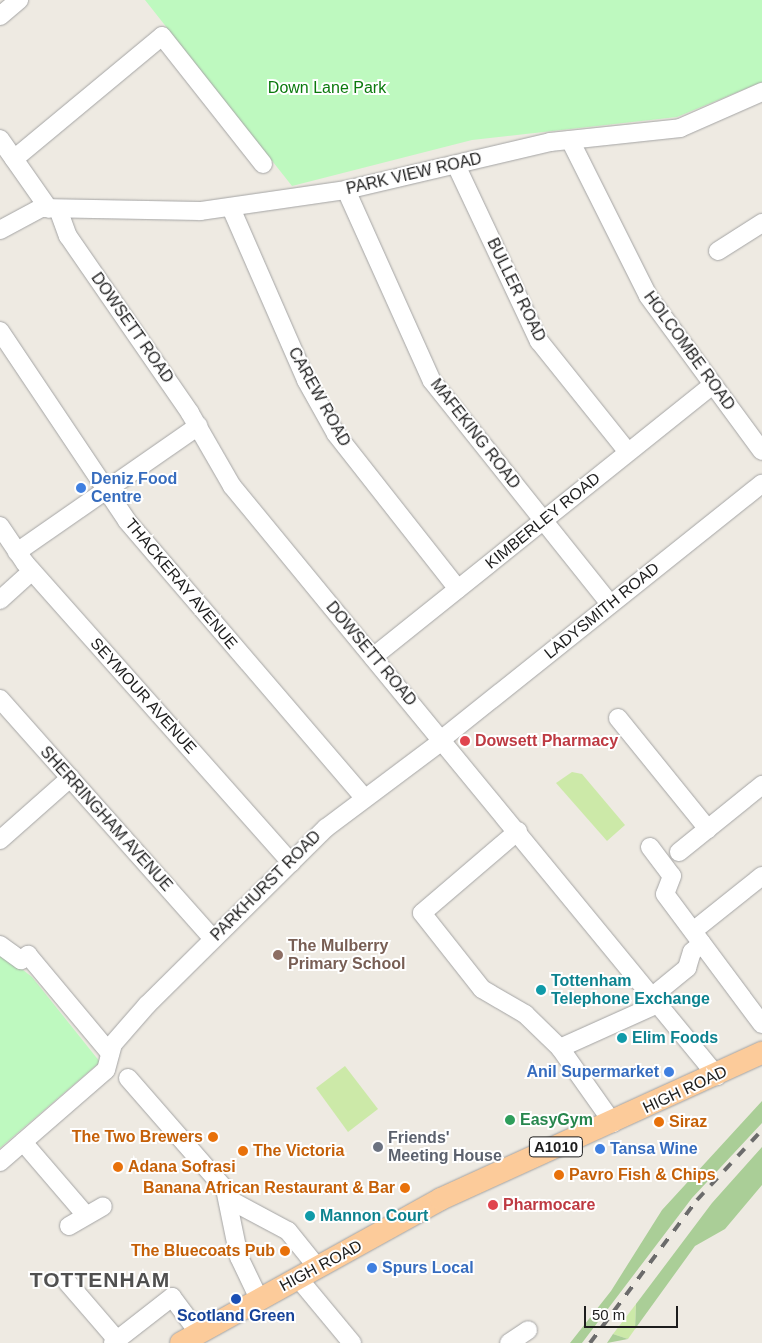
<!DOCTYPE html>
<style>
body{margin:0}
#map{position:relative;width:762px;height:1343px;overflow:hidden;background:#eeeae2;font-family:Arial,sans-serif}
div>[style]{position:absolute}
.grass>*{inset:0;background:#cce9a8}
.forest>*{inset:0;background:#aace97}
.park>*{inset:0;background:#bef9bf}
.roads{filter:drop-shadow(0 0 1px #a4a4a4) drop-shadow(0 0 1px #a4a4a4)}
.minor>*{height:18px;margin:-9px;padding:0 9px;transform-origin:9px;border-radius:9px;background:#fff}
.major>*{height:22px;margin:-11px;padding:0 11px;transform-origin:11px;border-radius:11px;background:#fccb9a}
.rail>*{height:4px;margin-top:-2px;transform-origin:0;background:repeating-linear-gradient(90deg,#6b6b6b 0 10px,transparent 0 20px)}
.dots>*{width:14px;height:14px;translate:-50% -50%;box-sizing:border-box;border:2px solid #fff;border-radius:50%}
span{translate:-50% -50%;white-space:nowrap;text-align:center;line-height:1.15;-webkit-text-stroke:4px #fff;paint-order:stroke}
.shield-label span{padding:1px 4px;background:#fff;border:1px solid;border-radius:4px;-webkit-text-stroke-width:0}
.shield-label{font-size:15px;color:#1d1d1d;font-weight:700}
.park-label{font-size:16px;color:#0b7a0d}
.street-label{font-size:16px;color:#1d1d1d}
.shop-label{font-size:16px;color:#366cbe;font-weight:700}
.left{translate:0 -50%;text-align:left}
.right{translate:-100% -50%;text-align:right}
.health-label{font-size:16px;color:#be3a42;font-weight:700}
.education-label{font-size:16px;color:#785e54;font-weight:700}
.culture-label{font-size:16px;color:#0d838f;font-weight:700}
.leisure-label{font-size:16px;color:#27864d;font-weight:700}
.food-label{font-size:16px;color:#c56008;font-weight:700}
.worship-label{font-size:16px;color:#5b616d;font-weight:700}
.transit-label{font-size:16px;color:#164399;font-weight:700}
.district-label{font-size:21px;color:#505050;font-weight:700;letter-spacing:1px}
.scale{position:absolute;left:584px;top:1306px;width:94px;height:22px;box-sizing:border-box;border:2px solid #1d1d1d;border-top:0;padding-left:6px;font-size:15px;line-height:18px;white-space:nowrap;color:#1d1d1d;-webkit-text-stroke:4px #fff;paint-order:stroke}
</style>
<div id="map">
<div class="grass">
<i style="clip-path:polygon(572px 772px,582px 774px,625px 825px,607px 841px,556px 783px)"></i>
<i style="clip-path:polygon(345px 1066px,378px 1109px,348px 1132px,316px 1088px)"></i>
<i style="clip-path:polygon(636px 1304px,635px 1329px,628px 1339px,613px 1334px)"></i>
</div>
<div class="forest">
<i style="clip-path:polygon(762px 1101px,762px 1123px,692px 1198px,582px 1343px,570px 1343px,611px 1291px,662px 1210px)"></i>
<i style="clip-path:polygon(762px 1147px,762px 1185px,725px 1229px,695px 1246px,635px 1329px,636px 1304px,712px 1203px)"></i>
<i style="clip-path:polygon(613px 1334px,628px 1339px,607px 1343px)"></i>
</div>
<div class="park">
<i style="clip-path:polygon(145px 0,762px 0,762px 82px,677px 117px,472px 140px,292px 186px)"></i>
<i style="clip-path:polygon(0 952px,32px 977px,100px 1062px,0 1148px)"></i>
</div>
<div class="roads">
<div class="minor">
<i style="left:0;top:16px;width:25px;rotate:-40deg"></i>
<i style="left:0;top:139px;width:85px;rotate:55deg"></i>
<i style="left:570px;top:140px;width:174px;rotate:63.4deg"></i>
<i style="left:648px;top:296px;width:192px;rotate:53.7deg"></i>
<i style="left:14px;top:159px;width:192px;rotate:-39.7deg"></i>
<i style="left:162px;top:36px;width:163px;rotate:51.7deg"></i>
<i style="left:456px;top:165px;width:195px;rotate:64.8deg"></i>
<i style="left:539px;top:341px;width:142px;rotate:51.3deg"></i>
<i style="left:346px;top:190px;width:209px;rotate:65.8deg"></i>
<i style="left:432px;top:381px;width:285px;rotate:51.4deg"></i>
<i style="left:231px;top:208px;width:188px;rotate:66.4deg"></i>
<i style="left:306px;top:380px;width:62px;rotate:60.9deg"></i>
<i style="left:336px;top:434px;width:197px;rotate:51.8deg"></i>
<i style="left:58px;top:209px;width:29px;rotate:70deg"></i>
<i style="left:68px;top:236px;width:215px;rotate:55.4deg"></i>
<i style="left:190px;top:413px;width:84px;rotate:60.1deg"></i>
<i style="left:232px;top:486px;width:764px;rotate:50.58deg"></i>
<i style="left:0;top:230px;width:47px;rotate:-28.2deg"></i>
<i style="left:41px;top:208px;width:159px;rotate:1.1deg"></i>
<i style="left:200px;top:211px;width:148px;rotate:-8.2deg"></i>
<i style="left:346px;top:190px;width:210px;rotate:-13.2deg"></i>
<i style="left:550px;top:142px;width:131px;rotate:-6.1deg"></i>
<i style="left:680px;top:128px;width:90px;rotate:-23.7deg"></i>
<i style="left:718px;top:251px;width:52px;rotate:-32.5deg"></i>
<i style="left:0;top:331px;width:229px;rotate:56.2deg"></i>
<i style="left:127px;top:521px;width:365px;rotate:49.4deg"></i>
<i style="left:0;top:526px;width:45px;rotate:56deg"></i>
<i style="left:25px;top:563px;width:401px;rotate:48.4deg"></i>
<i style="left:17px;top:552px;width:221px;rotate:-34.8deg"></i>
<i style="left:0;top:600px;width:43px;rotate:-42.2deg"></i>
<i style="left:373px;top:657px;width:435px;rotate:-38.7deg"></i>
<i style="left:0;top:699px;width:321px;rotate:48.4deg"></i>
<i style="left:618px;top:718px;width:143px;rotate:51deg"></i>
<i style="left:442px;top:739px;width:409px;rotate:-38.6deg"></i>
<i style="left:518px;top:831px;width:126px;rotate:139.5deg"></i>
<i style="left:422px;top:913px;width:97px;rotate:51.7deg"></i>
<i style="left:482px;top:989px;width:50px;rotate:30.2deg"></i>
<i style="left:525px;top:1014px;width:49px;rotate:44.2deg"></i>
<i style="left:560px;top:1048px;width:92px;rotate:54.8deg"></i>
<i style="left:0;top:840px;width:94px;rotate:-41.5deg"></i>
<i style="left:650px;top:847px;width:36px;rotate:53deg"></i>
<i style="left:672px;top:876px;width:19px;rotate:111deg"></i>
<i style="left:665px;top:894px;width:162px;rotate:53.3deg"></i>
<i style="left:679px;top:852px;width:107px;rotate:-38.9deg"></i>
<i style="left:693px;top:931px;width:88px;rotate:-38.6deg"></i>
<i style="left:0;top:945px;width:26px;rotate:36deg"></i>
<i style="left:21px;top:960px;width:9px;rotate:-36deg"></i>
<i style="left:28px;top:955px;width:128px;rotate:50.1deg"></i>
<i style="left:654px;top:995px;width:43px;rotate:-39.3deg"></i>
<i style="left:687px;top:968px;width:17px;rotate:-73deg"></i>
<i style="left:692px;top:952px;width:13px;rotate:-42deg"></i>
<i style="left:560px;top:1048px;width:110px;rotate:-24.2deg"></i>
<i style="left:128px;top:1078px;width:147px;rotate:48.9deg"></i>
<i style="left:225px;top:1189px;width:69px;rotate:78.4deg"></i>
<i style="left:239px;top:1257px;width:47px;rotate:64.5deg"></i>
<i style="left:23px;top:1142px;width:95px;rotate:49.3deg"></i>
<i style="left:0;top:1162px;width:140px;rotate:-41deg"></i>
<i style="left:106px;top:1070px;width:27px;rotate:-75deg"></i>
<i style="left:113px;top:1044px;width:52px;rotate:-48.9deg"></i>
<i style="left:147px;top:1005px;width:252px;rotate:-44.7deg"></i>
<i style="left:326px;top:828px;width:146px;rotate:-36.9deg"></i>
<i style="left:230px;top:1200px;width:66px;rotate:28.1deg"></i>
<i style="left:288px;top:1231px;width:48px;rotate:51deg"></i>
<i style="left:69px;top:1226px;width:39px;rotate:-30deg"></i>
<i style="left:298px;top:1278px;width:85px;rotate:50.3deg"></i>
<i style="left:67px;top:1282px;width:77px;rotate:49.2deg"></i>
<i style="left:113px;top:1343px;width:75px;rotate:-37.9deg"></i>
<i style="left:172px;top:1297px;width:44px;rotate:53.4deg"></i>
<i style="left:509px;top:1343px;width:23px;rotate:-34deg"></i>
</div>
<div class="major">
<i style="left:181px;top:1343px;width:297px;rotate:-29deg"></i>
<i style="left:441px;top:1199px;width:353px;rotate:-24.5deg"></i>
</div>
</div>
<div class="rail">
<i style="left:590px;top:1343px;width:179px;rotate:-53.2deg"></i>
<i style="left:697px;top:1200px;width:96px;rotate:-47.1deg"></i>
</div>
<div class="dots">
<i style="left:81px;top:488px;background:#3f7fe0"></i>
<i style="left:465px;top:741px;background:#e0444e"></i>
<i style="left:278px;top:955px;background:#8d6e63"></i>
<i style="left:541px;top:990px;background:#0f9aa8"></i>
<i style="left:622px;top:1038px;background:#0f9aa8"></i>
<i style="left:669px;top:1072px;background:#3f7fe0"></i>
<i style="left:510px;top:1120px;background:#2e9e5b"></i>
<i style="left:659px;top:1122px;background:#e8710a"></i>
<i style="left:213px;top:1137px;background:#e8710a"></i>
<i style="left:378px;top:1147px;background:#6b7280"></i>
<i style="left:600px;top:1149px;background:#3f7fe0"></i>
<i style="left:243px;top:1151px;background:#e8710a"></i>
<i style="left:118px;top:1167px;background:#e8710a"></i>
<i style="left:559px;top:1175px;background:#e8710a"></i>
<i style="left:405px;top:1188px;background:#e8710a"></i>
<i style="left:493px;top:1205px;background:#e0444e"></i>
<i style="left:310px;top:1216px;background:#0f9aa8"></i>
<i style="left:285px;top:1251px;background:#e8710a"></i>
<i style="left:372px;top:1268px;background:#3f7fe0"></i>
<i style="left:236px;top:1299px;background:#1a4fb4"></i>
</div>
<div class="shield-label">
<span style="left:556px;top:1147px">A1010</span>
</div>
<div class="park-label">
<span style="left:327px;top:88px">Down Lane Park</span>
</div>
<div class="street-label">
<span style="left:414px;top:174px;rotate:-13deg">PARK VIEW ROAD</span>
<span style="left:516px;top:290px;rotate:64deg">BULLER ROAD</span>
<span style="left:132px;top:328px;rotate:55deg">DOWSETT ROAD</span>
<span style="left:689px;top:351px;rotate:54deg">HOLCOMBE ROAD</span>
<span style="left:319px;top:397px;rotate:61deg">CAREW ROAD</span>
<span style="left:475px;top:434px;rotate:52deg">MAFEKING ROAD</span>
<span style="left:543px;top:521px;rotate:-39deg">KIMBERLEY ROAD</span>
<span style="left:181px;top:584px;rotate:50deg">THACKERAY AVENUE</span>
<span style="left:602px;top:611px;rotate:-39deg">LADYSMITH ROAD</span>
<span style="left:371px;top:654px;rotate:50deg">DOWSETT ROAD</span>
<span style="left:143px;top:696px;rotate:48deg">SEYMOUR AVENUE</span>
<span style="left:106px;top:819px;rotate:48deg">SHERRINGHAM AVENUE</span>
<span style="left:266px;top:886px;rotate:-45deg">PARKHURST ROAD</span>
<span style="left:685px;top:1090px;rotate:-25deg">HIGH ROAD</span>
<span style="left:321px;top:1266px;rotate:-28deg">HIGH ROAD</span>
</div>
<div class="shop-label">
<span class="left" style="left:91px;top:488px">Deniz Food<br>Centre</span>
<span class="right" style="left:659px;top:1072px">Anil Supermarket</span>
<span class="left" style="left:610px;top:1149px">Tansa Wine</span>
<span class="left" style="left:382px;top:1268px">Spurs Local</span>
</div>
<div class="health-label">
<span class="left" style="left:475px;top:741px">Dowsett Pharmacy</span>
<span class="left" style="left:503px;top:1205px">Pharmocare</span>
</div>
<div class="education-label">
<span class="left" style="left:288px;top:955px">The Mulberry<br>Primary School</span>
</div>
<div class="culture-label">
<span class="left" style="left:551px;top:990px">Tottenham<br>Telephone Exchange</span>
<span class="left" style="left:632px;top:1038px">Elim Foods</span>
<span class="left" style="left:320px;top:1216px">Mannon Court</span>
</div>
<div class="leisure-label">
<span class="left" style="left:520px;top:1120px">EasyGym</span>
</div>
<div class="food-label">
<span class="left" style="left:669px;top:1122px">Siraz</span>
<span class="right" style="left:203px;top:1137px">The Two Brewers</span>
<span class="left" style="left:253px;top:1151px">The Victoria</span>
<span class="left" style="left:128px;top:1167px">Adana Sofrasi</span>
<span class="left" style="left:569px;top:1175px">Pavro Fish &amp; Chips</span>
<span class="right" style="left:395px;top:1188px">Banana African Restaurant &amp; Bar</span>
<span class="right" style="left:275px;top:1251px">The Bluecoats Pub</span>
</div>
<div class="worship-label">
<span class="left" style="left:388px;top:1147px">Friends'<br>Meeting House</span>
</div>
<div class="transit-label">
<span style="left:236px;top:1316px">Scotland Green</span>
</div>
<div class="district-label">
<span style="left:100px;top:1280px">TOTTENHAM</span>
</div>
<div class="scale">50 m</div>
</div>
